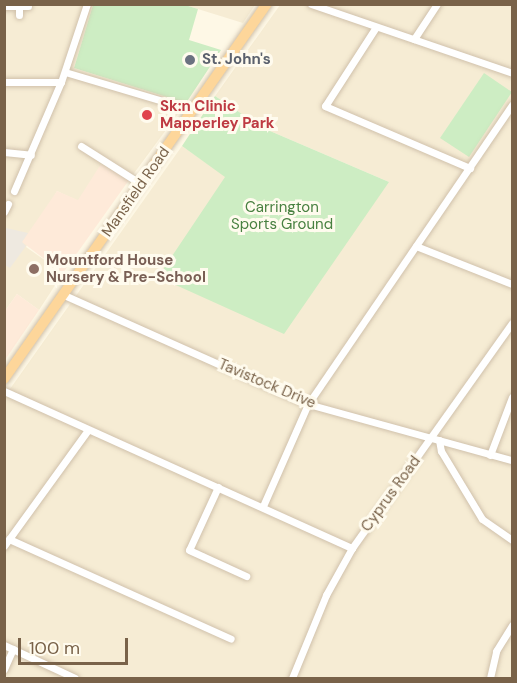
<!DOCTYPE html>
<style>
body{margin:0}
#map{position:relative;width:517px;height:683px;overflow:hidden;background:#fef8e6;font-family:"DM Sans",sans-serif}
div>[style]{position:absolute}
.residential>*{inset:0;background:#f6ecd4}
.commercial>*{inset:0;background:#feead9}
.industrial>*{inset:0;background:#eee9e0}
.green>*{inset:0;background:#cdedc3}
.roads{filter:drop-shadow(0 0 2px #d0c1ab) drop-shadow(0 0 2px #d0c1ab)}
.minor>*{height:7px;margin:-3.5px;padding:0 3.5px;transform-origin:3.5px;border-radius:3.5px;background:#fff}
.trunk>*{height:10px;margin:-5px;padding:0 5px;transform-origin:5px;border-radius:5px;background:#fdd69a}
.dots>*{width:16px;height:16px;translate:-50% -50%;box-sizing:border-box;border:3px solid #fffbee;border-radius:50%}
span{translate:-50% -50%;white-space:nowrap;text-align:center;line-height:1.15;-webkit-text-stroke:6px #fffbee;paint-order:stroke}
.worship-label{font-size:15px;color:#5b616d;font-weight:700}
.left{translate:0 -50%;text-align:left}
.health-label{font-size:15px;color:#be3a42;font-weight:700}
.street-label{font-size:15px;color:#796249}
.park-label{font-size:15px;color:#488040}
.education-label{font-size:15px;color:#785e54;font-weight:700}
.frame{position:absolute;inset:0;border:6px solid #796249;pointer-events:none}
.scale{position:absolute;left:18px;top:638px;width:110px;height:27px;box-sizing:border-box;border:3px solid #796249;border-top:0;padding-left:8px;font-size:18px;line-height:21px;white-space:nowrap;color:#796249;-webkit-text-stroke:4px #fffbee;paint-order:stroke}
</style>
<div id="map">
<div class="residential">
<i style="clip-path:polygon(5px 5px,93px 5px,74px 68px,186px 103px,129px 180px,78px 201px,57px 191px,26px 247px,63px 273px,39px 310px,17px 294px,5px 311px)"></i>
<i style="clip-path:polygon(185px 5px,255px 5px,243px 23px)"></i>
<i style="clip-path:polygon(280px 5px,512px 5px,512px 678px,5px 678px,5px 396px,182px 146px,225px 176px,389px 182px,263px 128px,215px 96px)"></i>
</div>
<div class="commercial">
<i style="clip-path:polygon(101px 164px,129px 180px,63px 273px,22px 242px,57px 191px,78px 200px)"></i>
<i style="clip-path:polygon(17px 294px,39px 310px,5px 360px,5px 311px)"></i>
</div>
<div class="industrial">
<i style="clip-path:polygon(6px 228px,28px 233px,22px 242px,26px 246px,10px 268px,5px 265px)"></i>
</div>
<div class="green">
<i style="clip-path:polygon(93px 5px,185px 5px,198px 9px,189px 40px,221px 50px,186px 103px,74px 68px)"></i>
<i style="clip-path:polygon(484px 73px,512px 92px,469px 157px,440px 138px)"></i>
<i style="clip-path:polygon(215px 96px,263px 128px,389px 182px,284px 334px,158px 277px,225px 177px,182px 146px)"></i>
</div>
<div class="roads">
<div class="minor">
<i style="left:311px;top:4px;width:213px;rotate:18.9deg"></i>
<i style="left:4px;top:6px;width:24px"></i>
<i style="left:19px;top:6px;width:9px;rotate:90deg"></i>
<i style="left:376px;top:27px;width:94px;rotate:122.8deg"></i>
<i style="left:325px;top:106px;width:158px;rotate:23.2deg"></i>
<i style="left:414px;top:39px;width:42px;rotate:-56.7deg"></i>
<i style="left:65px;top:72px;width:134px;rotate:16.5deg"></i>
<i style="left:4px;top:82px;width:57px"></i>
<i style="left:81px;top:146px;width:71px;rotate:32.3deg"></i>
<i style="left:4px;top:152px;width:27px;rotate:6deg"></i>
<i style="left:14px;top:191px;width:119px;rotate:-66.7deg"></i>
<i style="left:61px;top:82px;width:82px;rotate:-71.6deg"></i>
<i style="left:4px;top:212px;width:9px;rotate:-63deg"></i>
<i style="left:416px;top:246px;width:103px;rotate:21.6deg"></i>
<i style="left:64px;top:295px;width:267px;rotate:24.1deg"></i>
<i style="left:308px;top:404px;width:212px;rotate:15.4deg"></i>
<i style="left:4px;top:391px;width:382px;rotate:24.3deg"></i>
<i style="left:439px;top:440px;width:11px;rotate:80deg"></i>
<i style="left:441px;top:451px;width:79px;rotate:58.9deg"></i>
<i style="left:482px;top:519px;width:37px;rotate:35deg"></i>
<i style="left:490px;top:455px;width:62px;rotate:-69.2deg"></i>
<i style="left:218px;top:487px;width:69px;rotate:114.7deg"></i>
<i style="left:189px;top:550px;width:63px;rotate:24.5deg"></i>
<i style="left:263px;top:506px;width:111px;rotate:-66.2deg"></i>
<i style="left:308px;top:404px;width:362px;rotate:-55.7deg"></i>
<i style="left:9px;top:539px;width:243px;rotate:24.2deg"></i>
<i style="left:4px;top:546px;width:143px;rotate:-54.1deg"></i>
<i style="left:4px;top:645px;width:78px;rotate:24.9deg"></i>
<i style="left:4px;top:669px;width:22px;rotate:-66deg"></i>
<i style="left:292px;top:678px;width:90px;rotate:-67.7deg"></i>
<i style="left:326px;top:595px;width:54px;rotate:-61deg"></i>
<i style="left:352px;top:548px;width:276px;rotate:-54.6deg"></i>
<i style="left:490px;top:678px;width:28px;rotate:-77deg"></i>
<i style="left:496px;top:651px;width:31px;rotate:-58deg"></i>
</div>
<div class="trunk">
<i style="left:4px;top:379px;width:458px;rotate:-55deg"></i>
</div>
</div>
<div class="dots">
<i style="left:190px;top:60px;background:#6b7280"></i>
<i style="left:147px;top:115px;background:#e0444e"></i>
<i style="left:34px;top:269px;background:#8d6e63"></i>
</div>
<div class="worship-label">
<span class="left" style="left:202px;top:60px">St. John's</span>
</div>
<div class="health-label">
<span class="left" style="left:160px;top:115px">Sk:n Clinic<br>Mapperley Park</span>
</div>
<div class="street-label">
<span style="left:136px;top:192px;rotate:-55deg">Mansfield Road</span>
<span style="left:267px;top:384px;rotate:23deg">Tavistock Drive</span>
<span style="left:391px;top:494px;rotate:-54deg">Cyprus Road</span>
</div>
<div class="park-label">
<span style="left:282px;top:216px">Carrington<br>Sports Ground</span>
</div>
<div class="education-label">
<span class="left" style="left:46px;top:269px">Mountford House<br>Nursery &amp; Pre-School</span>
</div>
<div class="frame"></div>
<div class="scale">100 m</div>
</div>
